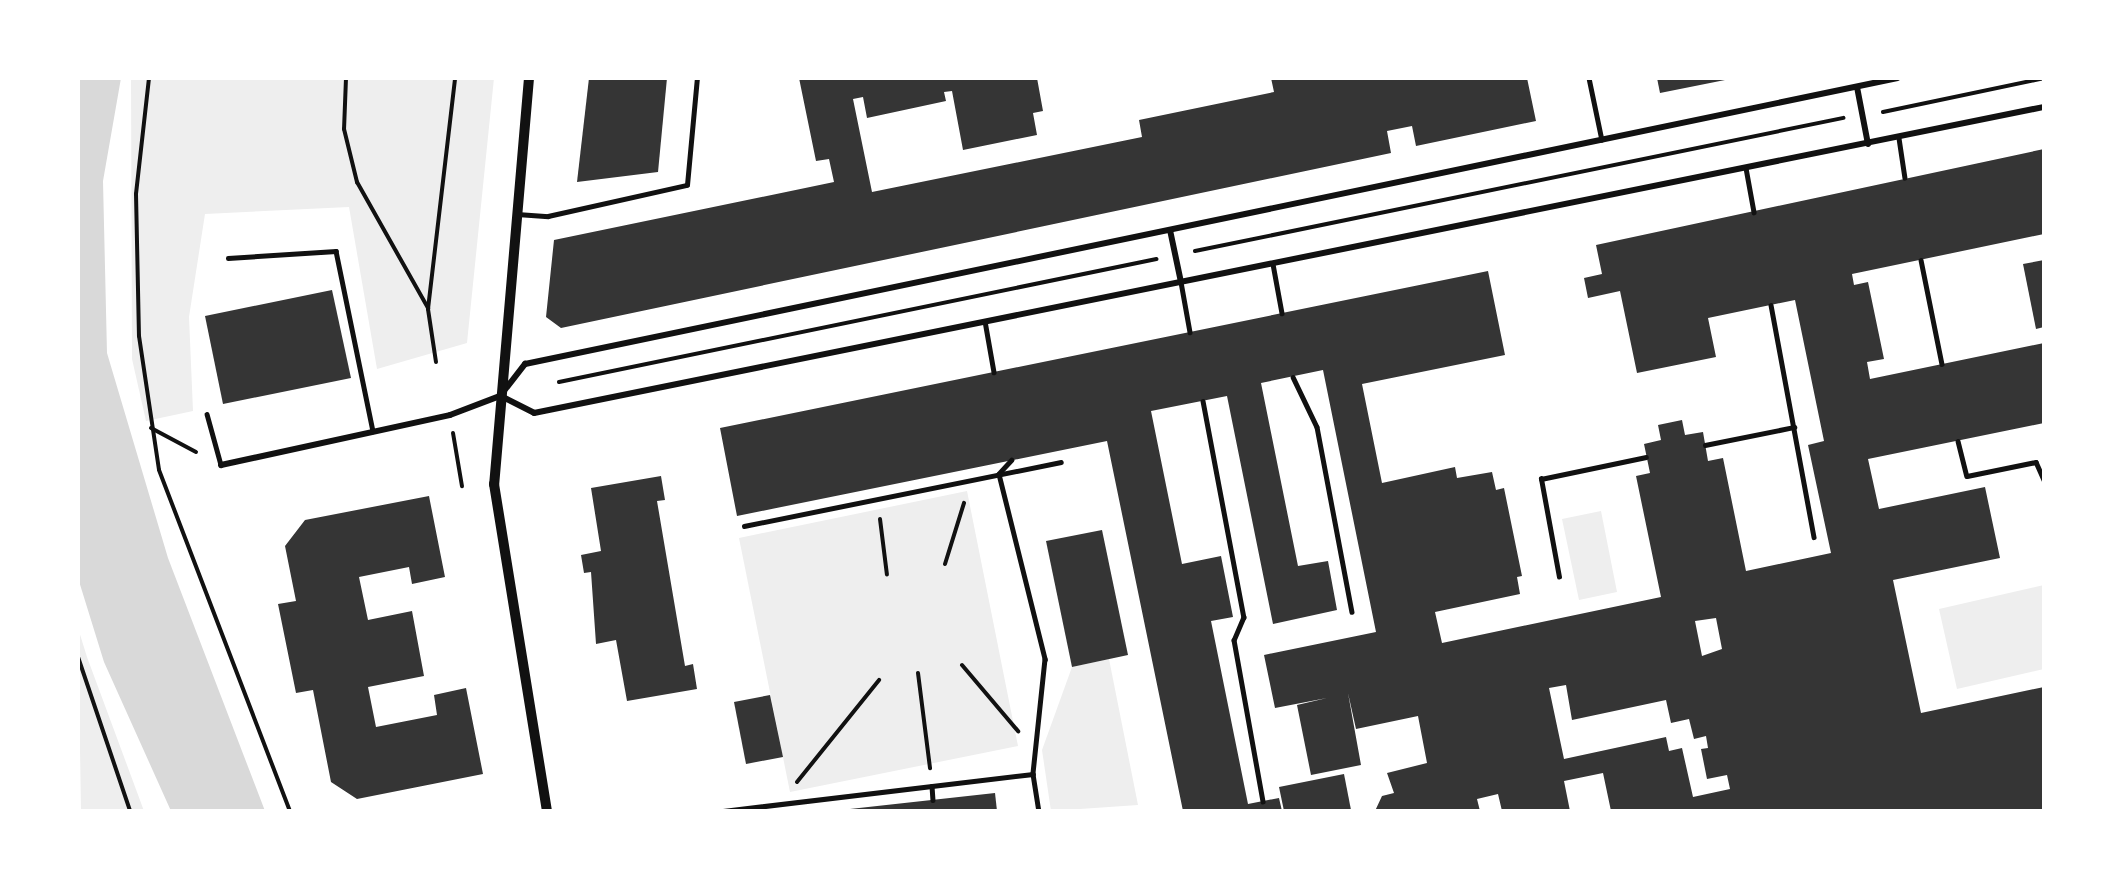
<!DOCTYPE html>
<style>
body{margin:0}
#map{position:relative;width:2122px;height:889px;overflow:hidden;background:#fff;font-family:"Nunito Sans",sans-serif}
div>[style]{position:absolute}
.green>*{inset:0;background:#eee}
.water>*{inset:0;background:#d9d9d9}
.building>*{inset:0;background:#353535}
.path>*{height:4px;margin:-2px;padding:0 2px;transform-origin:2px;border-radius:2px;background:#111}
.service>*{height:4.5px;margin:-2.25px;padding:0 2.25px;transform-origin:2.25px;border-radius:2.25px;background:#111}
.minor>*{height:6px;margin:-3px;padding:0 3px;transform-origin:3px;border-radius:3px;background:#111}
.tertiary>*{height:10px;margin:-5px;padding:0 5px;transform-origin:5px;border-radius:5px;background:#111}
span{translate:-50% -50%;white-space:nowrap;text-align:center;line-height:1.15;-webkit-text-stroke:4.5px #fff;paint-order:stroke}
.frame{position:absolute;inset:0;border:80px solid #fff;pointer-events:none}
</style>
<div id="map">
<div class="green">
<i style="clip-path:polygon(131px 78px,494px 78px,467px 343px,377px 369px,349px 207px,205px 214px,189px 317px,193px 411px,146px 421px,132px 359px)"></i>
<i style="clip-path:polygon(967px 491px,1018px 746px,790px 792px,739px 538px)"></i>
<i style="clip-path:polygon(1601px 511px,1617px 592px,1579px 600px,1562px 519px)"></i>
<i style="clip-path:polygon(2044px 585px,2044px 669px,1957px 689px,1939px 609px)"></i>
<i style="clip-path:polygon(78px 628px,87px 657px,144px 811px,81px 811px)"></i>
<i style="clip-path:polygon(1109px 659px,1138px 805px,1051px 811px,1042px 750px,1072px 667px)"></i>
</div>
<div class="water">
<i style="clip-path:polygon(78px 78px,121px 78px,103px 181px,107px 353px,168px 558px,265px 811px,171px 811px,104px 662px,78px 578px)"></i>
</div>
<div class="building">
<i style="clip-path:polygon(589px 78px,667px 78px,658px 172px,577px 182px)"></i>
<i style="clip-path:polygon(799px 78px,1037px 78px,1043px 111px,1033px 113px,1037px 135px,963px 150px,952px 91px,944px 92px,946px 101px,867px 118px,863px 97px,853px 99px,872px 192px,1142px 137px,1139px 120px,1274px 92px,1271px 78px,1527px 78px,1536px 121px,1416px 146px,1412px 126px,1387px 131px,1391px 153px,561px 328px,546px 317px,554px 240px,834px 182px,829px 159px,816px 161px)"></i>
<i style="clip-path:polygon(1657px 78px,1730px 78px,1730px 79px,1660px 93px)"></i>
<i style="clip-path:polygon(evenodd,2044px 149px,2044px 234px,1852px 274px,1854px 285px,1868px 282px,1884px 359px,1867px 362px,1870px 379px,2044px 343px,2044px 423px,1868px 459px,1879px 509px,1985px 487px,2000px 558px,1893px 580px,1921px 713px,2044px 687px,2044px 811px,1611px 811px,1603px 773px,1564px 781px,1570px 811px,1502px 811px,1498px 794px,1477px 799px,1480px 811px,1375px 811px,1382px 796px,1394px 793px,1387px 773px,1427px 763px,1418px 716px,1356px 729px,1348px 693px,1361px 765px,1311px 775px,1297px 705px,1327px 698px,1275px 708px,1264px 655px,1376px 632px,1323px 370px,1261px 383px,1298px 566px,1328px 561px,1337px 610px,1273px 624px,1227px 396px,1151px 411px,1182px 564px,1221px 556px,1233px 617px,1211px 621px,1248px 804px,1279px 798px,1282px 811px,1183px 811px,1107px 441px,737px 516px,720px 428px,1488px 271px,1505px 355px,1362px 384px,1382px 483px,1455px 467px,1457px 478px,1492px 472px,1496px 490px,1504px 488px,1522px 576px,1517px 577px,1520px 594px,1435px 612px,1442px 643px,1661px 597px,1636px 476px,1650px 473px,1644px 444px,1661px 440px,1658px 425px,1682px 420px,1685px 435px,1703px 432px,1708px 461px,1723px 458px,1746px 571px,1831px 553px,1808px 445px,1824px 441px,1795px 300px,1708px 318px,1716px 357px,1637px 373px,1620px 291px,1588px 298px,1584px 278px,1602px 274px,1596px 245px,2044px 149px,1716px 618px,1722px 649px,1702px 656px,1695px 621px,1716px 618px,2044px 149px,1566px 685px,1572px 720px,1666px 700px,1671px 723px,1689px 719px,1694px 739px,1706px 736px,1708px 748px,1701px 749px,1707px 779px,1727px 775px,1730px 789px,1693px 797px,1682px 748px,1669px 751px,1666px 737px,1564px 759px,1549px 688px,1566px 685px)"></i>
<i style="clip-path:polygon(2044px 260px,2044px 327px,2036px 329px,2023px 264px)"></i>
<i style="clip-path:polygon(332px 290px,351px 378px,223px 404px,205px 316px)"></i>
<i style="clip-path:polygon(661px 476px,665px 500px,657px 501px,685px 666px,693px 664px,697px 689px,627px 701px,616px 640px,596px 644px,591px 572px,584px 573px,581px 555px,601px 551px,591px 488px)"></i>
<i style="clip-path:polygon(429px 496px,445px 577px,412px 584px,409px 567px,359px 577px,368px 620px,412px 611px,424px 676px,368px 687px,376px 727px,437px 715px,434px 695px,466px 688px,483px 774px,357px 799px,331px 782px,313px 690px,296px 693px,278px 604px,296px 601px,285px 546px,305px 520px)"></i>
<i style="clip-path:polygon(1102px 530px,1128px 655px,1072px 667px,1046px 541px)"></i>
<i style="clip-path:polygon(770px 695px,783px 757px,746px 764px,734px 702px)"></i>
<i style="clip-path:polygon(1344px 774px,1351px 810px,1284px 811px,1279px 787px)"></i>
<i style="clip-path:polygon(995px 793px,997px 811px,850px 811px,850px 809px)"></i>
</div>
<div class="path">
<i style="left:149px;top:78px;width:117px;rotate:96.4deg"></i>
<i style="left:136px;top:194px;width:142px;rotate:88.8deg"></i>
<i style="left:139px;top:336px;width:135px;rotate:81.5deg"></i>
<i style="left:159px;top:470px;width:365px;rotate:69deg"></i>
<i style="left:346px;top:78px;width:51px;rotate:92.2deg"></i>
<i style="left:344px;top:129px;width:55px;rotate:76.2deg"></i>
<i style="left:357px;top:182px;width:145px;rotate:60.6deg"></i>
<i style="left:1883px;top:112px;width:165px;rotate:-11.9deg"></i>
<i style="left:1195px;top:251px;width:662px;rotate:-11.6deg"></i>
<i style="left:436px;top:362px;width:54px;rotate:-98.6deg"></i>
<i style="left:428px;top:309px;width:233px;rotate:-83.3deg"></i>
<i style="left:559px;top:382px;width:610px;rotate:-11.64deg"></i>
<i style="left:151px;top:428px;width:51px;rotate:28.1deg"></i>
<i style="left:453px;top:433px;width:54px;rotate:80.4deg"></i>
<i style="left:880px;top:519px;width:56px;rotate:82.9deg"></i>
<i style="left:945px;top:564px;width:64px;rotate:-72.7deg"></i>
<i style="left:78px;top:657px;width:163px;rotate:71.3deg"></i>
<i style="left:962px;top:665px;width:87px;rotate:49.7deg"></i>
<i style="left:918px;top:673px;width:96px;rotate:82.8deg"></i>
<i style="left:797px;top:782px;width:131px;rotate:-51.2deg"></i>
</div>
<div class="service">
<i style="left:1589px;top:78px;width:63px;rotate:78.2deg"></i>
<i style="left:1899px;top:138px;width:40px;rotate:81.5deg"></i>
<i style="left:1746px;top:168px;width:45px;rotate:79.7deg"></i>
<i style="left:517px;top:214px;width:31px;rotate:4deg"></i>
<i style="left:548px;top:216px;width:142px;rotate:-12.6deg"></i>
<i style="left:687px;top:185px;width:107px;rotate:-84.7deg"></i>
<i style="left:228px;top:258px;width:108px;rotate:-3.7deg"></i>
<i style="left:336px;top:251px;width:184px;rotate:78.4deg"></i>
<i style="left:1921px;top:260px;width:106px;rotate:78.6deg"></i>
<i style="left:1273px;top:264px;width:50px;rotate:79.6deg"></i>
<i style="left:1181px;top:282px;width:51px;rotate:79.8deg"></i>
<i style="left:1771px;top:305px;width:236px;rotate:79.5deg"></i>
<i style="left:985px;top:321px;width:52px;rotate:80deg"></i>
<i style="left:1293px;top:377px;width:55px;rotate:64.4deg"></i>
<i style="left:1317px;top:427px;width:188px;rotate:79.3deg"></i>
<i style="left:1203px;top:401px;width:220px;rotate:79.3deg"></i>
<i style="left:1244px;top:617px;width:25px;rotate:113deg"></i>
<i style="left:1234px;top:640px;width:164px;rotate:79.8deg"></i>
<i style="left:207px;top:414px;width:53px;rotate:74.6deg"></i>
<i style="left:1958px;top:441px;width:36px;rotate:76deg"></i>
<i style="left:1967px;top:476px;width:70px;rotate:-11.5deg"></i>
<i style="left:2036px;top:462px;width:20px;rotate:66deg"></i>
<i style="left:1705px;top:445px;width:91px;rotate:-11.4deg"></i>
<i style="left:1012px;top:460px;width:19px;rotate:133deg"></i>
<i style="left:999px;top:474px;width:191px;rotate:76deg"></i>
<i style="left:1045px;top:659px;width:116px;rotate:96deg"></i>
<i style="left:1033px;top:774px;width:37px;rotate:81deg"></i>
<i style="left:744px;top:526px;width:323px;rotate:-11.4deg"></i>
<i style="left:1559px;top:577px;width:100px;rotate:-100.4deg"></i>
<i style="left:1541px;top:479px;width:107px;rotate:-11.8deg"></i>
<i style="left:932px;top:786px;width:14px;rotate:86deg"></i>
<i style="left:723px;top:811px;width:312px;rotate:-6.8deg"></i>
</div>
<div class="minor">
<i style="left:1857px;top:87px;width:58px;rotate:79.1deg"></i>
<i style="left:1170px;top:230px;width:53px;rotate:78.1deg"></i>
<i style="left:501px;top:396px;width:37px;rotate:27deg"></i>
<i style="left:534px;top:413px;width:1541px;rotate:-11.46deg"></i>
<i style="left:221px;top:465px;width:234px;rotate:-12.3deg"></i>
<i style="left:450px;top:415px;width:53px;rotate:-20.8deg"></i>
<i style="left:500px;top:396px;width:41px;rotate:-52deg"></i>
<i style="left:525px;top:364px;width:1402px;rotate:-11.77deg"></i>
</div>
<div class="tertiary">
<i style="left:529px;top:78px;width:408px;rotate:94.9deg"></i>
<i style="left:494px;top:484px;width:331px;rotate:80.8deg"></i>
</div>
<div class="frame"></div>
</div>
